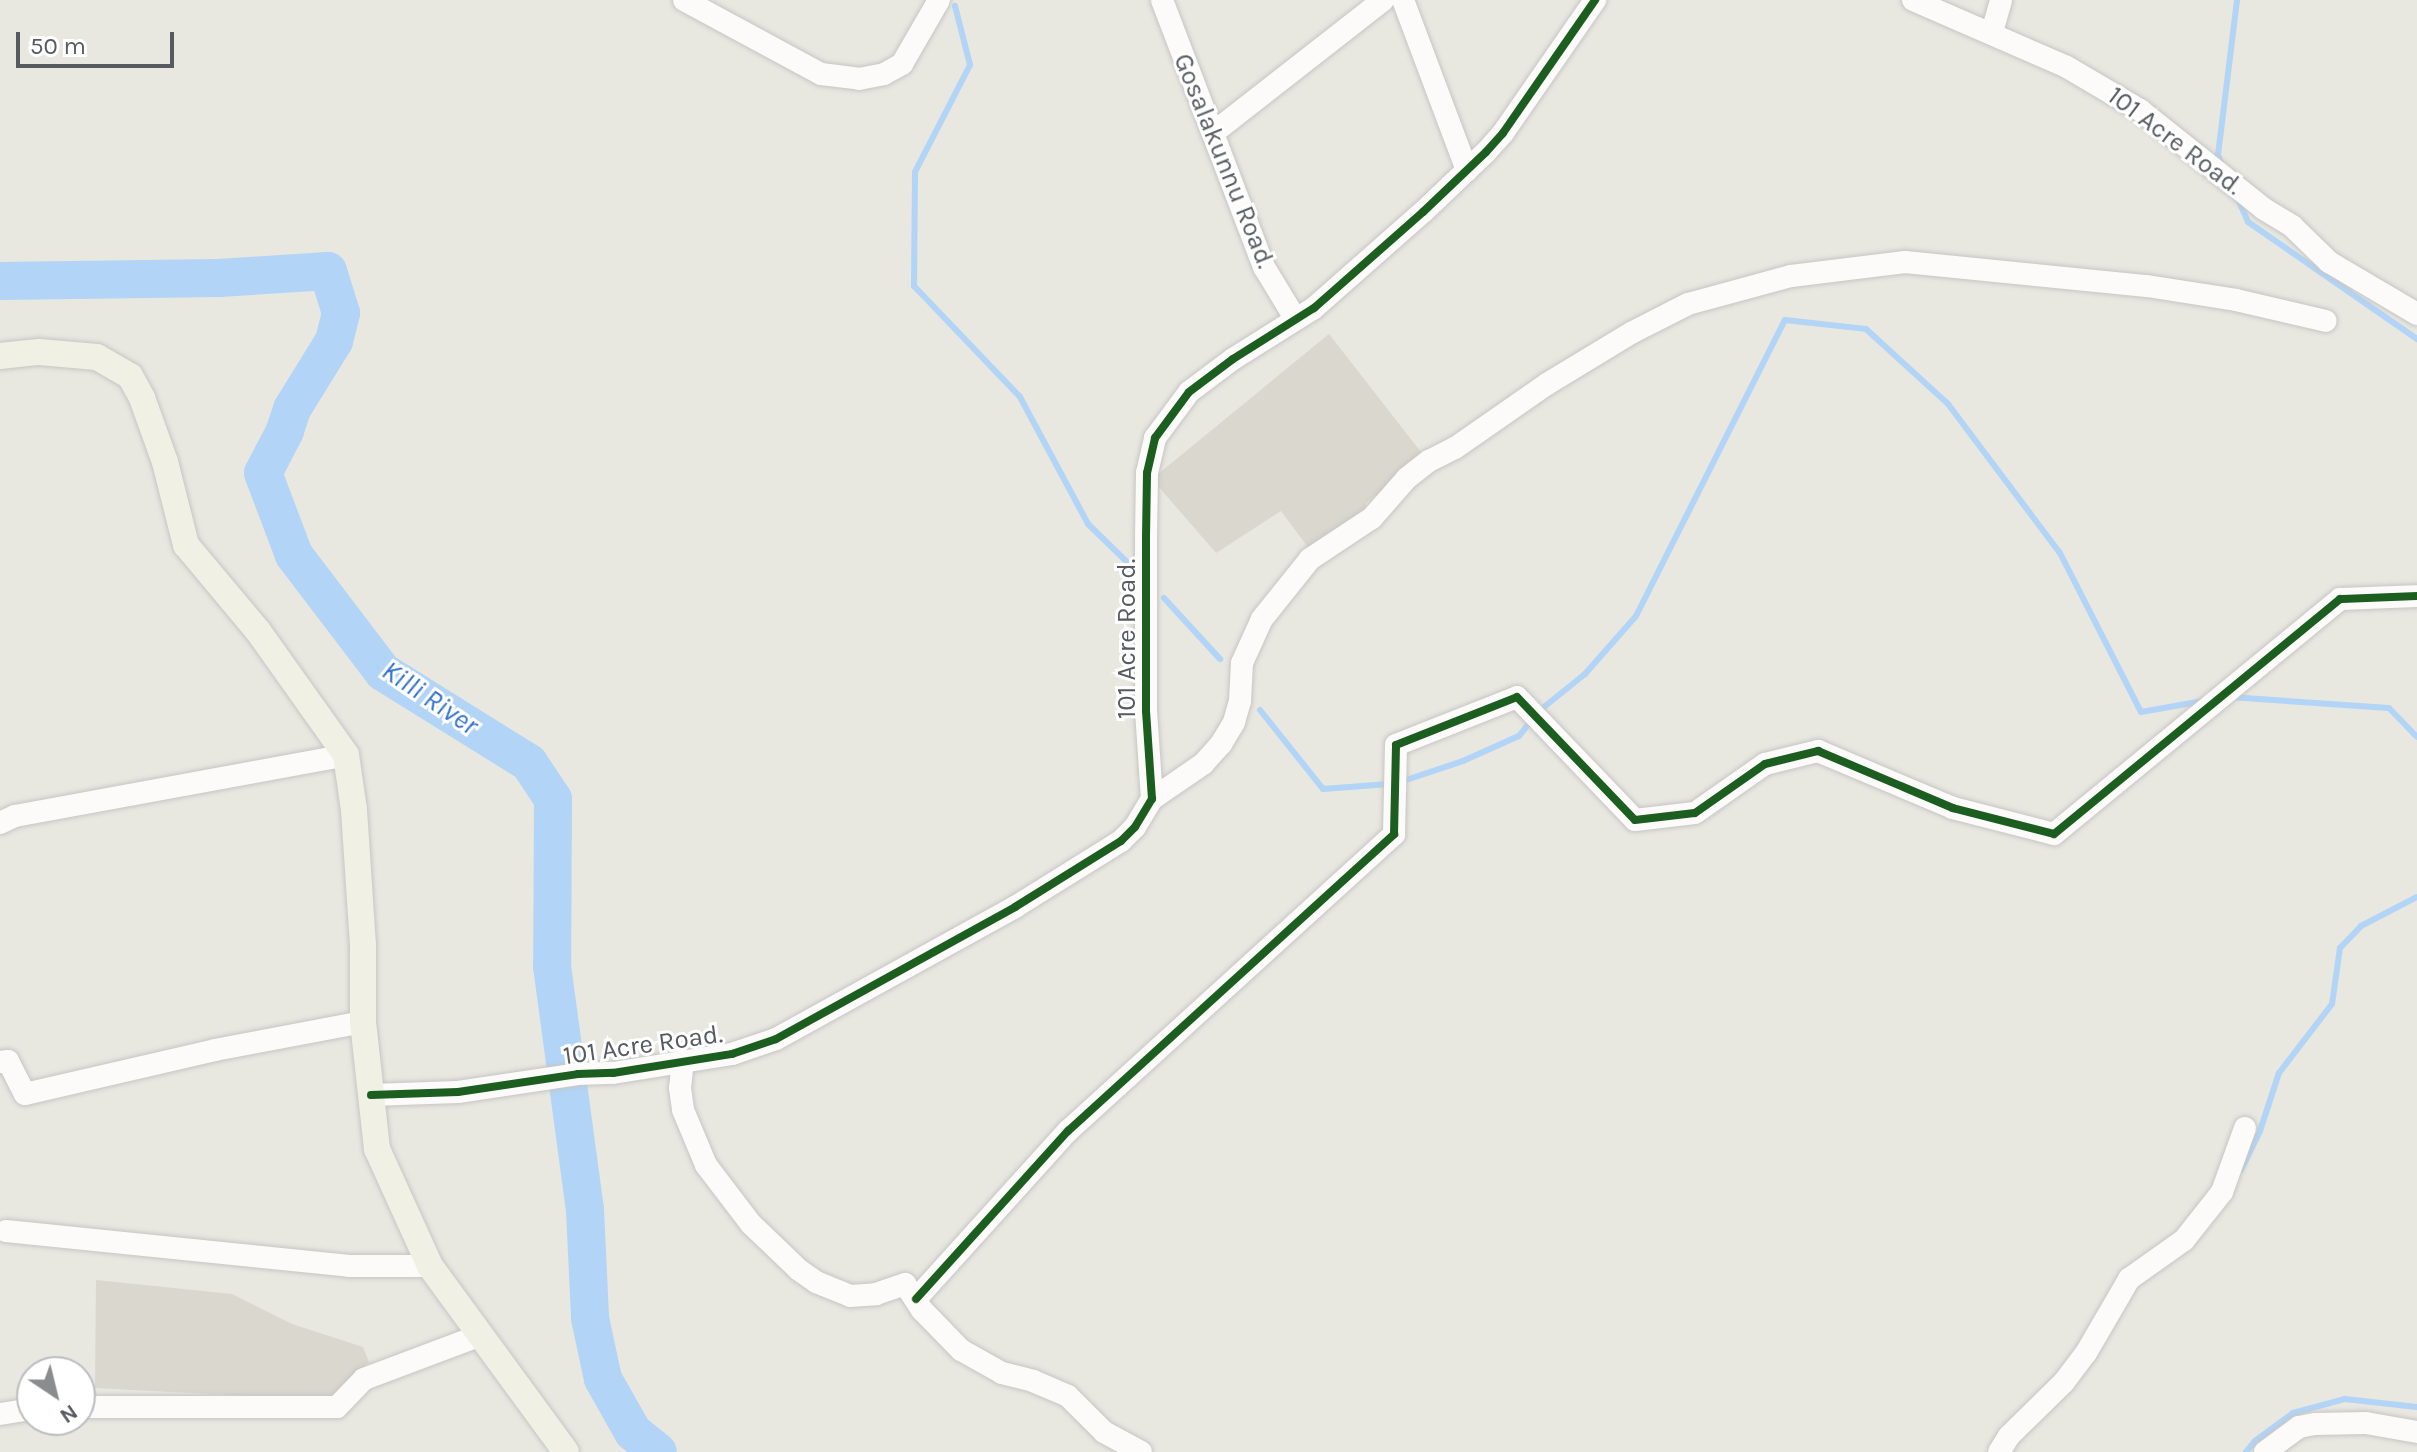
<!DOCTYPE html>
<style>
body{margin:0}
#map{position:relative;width:2417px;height:1452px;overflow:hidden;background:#e8e7e0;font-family:Karla,sans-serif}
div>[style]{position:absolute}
.education>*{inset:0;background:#d9d7ce}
.stream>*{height:6px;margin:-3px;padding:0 3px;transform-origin:3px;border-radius:3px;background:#b2d4f6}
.river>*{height:38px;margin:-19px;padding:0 19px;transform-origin:19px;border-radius:19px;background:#b2d4f6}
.roads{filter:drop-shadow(0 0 2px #c5c6c5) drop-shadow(0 0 2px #c5c6c5)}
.minor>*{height:22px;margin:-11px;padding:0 11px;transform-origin:11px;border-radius:11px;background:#fcfbfa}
.major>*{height:26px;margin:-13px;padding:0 13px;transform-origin:13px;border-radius:13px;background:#f1f0e4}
.cycleway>*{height:8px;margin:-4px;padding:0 4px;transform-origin:4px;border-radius:4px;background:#1b5e20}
span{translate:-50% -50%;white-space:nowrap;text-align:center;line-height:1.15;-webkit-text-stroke:6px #fff;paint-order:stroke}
.street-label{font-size:26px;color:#575b61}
.water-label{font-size:28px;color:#3272ce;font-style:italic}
.north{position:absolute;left:16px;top:1356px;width:80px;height:80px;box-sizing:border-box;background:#fff;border:2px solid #bcbdc0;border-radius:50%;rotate:145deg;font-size:22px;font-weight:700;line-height:32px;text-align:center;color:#575b61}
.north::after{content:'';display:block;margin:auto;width:28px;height:36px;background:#8a8c8d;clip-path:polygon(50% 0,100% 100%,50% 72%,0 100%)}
.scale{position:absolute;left:16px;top:32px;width:158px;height:36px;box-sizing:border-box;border:4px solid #575b61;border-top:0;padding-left:10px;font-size:24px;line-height:28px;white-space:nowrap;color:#575b61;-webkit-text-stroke:6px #fff;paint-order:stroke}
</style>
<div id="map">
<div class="education">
<i style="clip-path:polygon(1329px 334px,1424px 456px,1366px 503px,1362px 521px,1310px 550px,1281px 511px,1216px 553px,1152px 479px)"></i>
<i style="clip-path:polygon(96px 1280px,232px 1294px,292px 1324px,363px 1347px,369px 1362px,331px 1400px,95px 1388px)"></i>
</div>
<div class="stream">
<i style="left:955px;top:6px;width:61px;rotate:75.7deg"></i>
<i style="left:970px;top:65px;width:120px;rotate:117.2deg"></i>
<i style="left:915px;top:172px;width:114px;rotate:90.5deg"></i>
<i style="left:914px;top:286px;width:153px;rotate:46.3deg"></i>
<i style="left:1020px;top:397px;width:144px;rotate:61.8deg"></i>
<i style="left:1088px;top:524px;width:59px;rotate:44.3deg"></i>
<i style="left:2222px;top:165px;width:11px;rotate:-112deg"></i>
<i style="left:2218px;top:155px;width:156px;rotate:-83deg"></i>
<i style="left:2237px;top:197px;width:27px;rotate:66deg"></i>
<i style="left:2248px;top:222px;width:206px;rotate:34.7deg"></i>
<i style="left:1164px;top:598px;width:83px;rotate:47.4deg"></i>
<i style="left:2230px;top:697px;width:159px;rotate:4deg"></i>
<i style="left:2389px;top:708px;width:40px;rotate:46deg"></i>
<i style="left:1260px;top:710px;width:101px;rotate:51.4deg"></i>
<i style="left:1323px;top:789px;width:66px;rotate:-4.3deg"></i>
<i style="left:1539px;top:711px;width:59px;rotate:-38.8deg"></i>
<i style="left:1585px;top:674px;width:77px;rotate:-48.7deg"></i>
<i style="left:1636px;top:616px;width:331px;rotate:-63.3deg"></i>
<i style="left:1785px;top:320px;width:81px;rotate:6.3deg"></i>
<i style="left:1866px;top:329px;width:111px;rotate:42.4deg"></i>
<i style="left:1948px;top:404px;width:186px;rotate:53.1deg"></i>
<i style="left:2060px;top:553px;width:178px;rotate:63deg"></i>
<i style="left:2141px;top:712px;width:63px;rotate:-10.1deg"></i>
<i style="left:1400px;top:782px;width:66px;rotate:-18.4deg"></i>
<i style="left:1463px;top:761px;width:61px;rotate:-24.1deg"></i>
<i style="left:1519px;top:736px;width:21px;rotate:-51deg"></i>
<i style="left:2241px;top:1170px;width:43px;rotate:-64deg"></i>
<i style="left:2260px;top:1131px;width:61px;rotate:-71.9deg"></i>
<i style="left:2279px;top:1073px;width:87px;rotate:-52.5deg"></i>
<i style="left:2332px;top:1004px;width:57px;rotate:-81.9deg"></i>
<i style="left:2340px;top:948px;width:30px;rotate:-46deg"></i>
<i style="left:2361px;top:926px;width:63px;rotate:-27.4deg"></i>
<i style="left:2246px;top:1452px;width:14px;rotate:-51deg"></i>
<i style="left:2255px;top:1441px;width:47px;rotate:-36.4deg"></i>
<i style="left:2293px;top:1413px;width:54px;rotate:-15.1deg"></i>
<i style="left:2345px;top:1399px;width:72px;rotate:6.3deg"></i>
</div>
<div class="river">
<i style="left:0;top:281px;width:219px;rotate:-0.8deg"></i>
<i style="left:219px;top:278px;width:109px;rotate:-3.7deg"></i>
<i style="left:328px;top:271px;width:44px;rotate:72.8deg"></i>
<i style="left:341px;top:313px;width:29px;rotate:104deg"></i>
<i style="left:334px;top:341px;width:80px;rotate:121.7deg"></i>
<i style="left:292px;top:409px;width:23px;rotate:108deg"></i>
<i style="left:285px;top:431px;width:47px;rotate:117.6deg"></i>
<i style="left:263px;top:473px;width:88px;rotate:69.3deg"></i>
<i style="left:294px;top:555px;width:147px;rotate:52.7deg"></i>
<i style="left:383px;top:672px;width:172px;rotate:31.9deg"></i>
<i style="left:529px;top:763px;width:43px;rotate:56.3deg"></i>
<i style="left:553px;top:799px;width:167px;rotate:90.3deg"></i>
<i style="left:552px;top:966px;width:246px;rotate:82.3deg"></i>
<i style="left:585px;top:1210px;width:108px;rotate:87.3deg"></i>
<i style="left:590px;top:1318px;width:62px;rotate:78deg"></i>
<i style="left:603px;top:1379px;width:61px;rotate:60.5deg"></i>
<i style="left:633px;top:1432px;width:32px;rotate:39deg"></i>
</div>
<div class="roads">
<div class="minor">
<i style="left:684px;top:0;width:156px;rotate:28.4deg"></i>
<i style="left:821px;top:74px;width:38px;rotate:7deg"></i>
<i style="left:859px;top:79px;width:25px;rotate:-11deg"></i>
<i style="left:884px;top:74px;width:21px;rotate:-29deg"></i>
<i style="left:902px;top:64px;width:74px;rotate:-60deg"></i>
<i style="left:1162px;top:0;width:286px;rotate:69.1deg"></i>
<i style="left:1264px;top:267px;width:60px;rotate:58.7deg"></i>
<i style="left:1403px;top:0;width:182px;rotate:69.4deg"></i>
<i style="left:1913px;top:0;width:168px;rotate:23.5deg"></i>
<i style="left:2067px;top:67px;width:85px;rotate:30.5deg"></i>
<i style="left:2140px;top:110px;width:159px;rotate:38.6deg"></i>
<i style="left:2264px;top:209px;width:33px;rotate:31deg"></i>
<i style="left:2292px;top:226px;width:52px;rotate:44.2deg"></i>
<i style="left:2329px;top:262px;width:102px;rotate:30.6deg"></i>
<i style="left:1992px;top:32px;width:33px;rotate:-74deg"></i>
<i style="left:1213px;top:133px;width:216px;rotate:-38deg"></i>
<i style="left:1152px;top:799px;width:62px;rotate:-34.5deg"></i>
<i style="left:1203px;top:764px;width:27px;rotate:-48deg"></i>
<i style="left:1221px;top:744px;width:26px;rotate:-59deg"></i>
<i style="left:1234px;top:722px;width:22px;rotate:-74deg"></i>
<i style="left:1240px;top:701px;width:38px;rotate:-87deg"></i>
<i style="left:1242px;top:663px;width:48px;rotate:-65.6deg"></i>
<i style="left:1262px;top:619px;width:77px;rotate:-51.3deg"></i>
<i style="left:1310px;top:559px;width:74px;rotate:-33.5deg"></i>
<i style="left:1372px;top:518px;width:53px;rotate:-48.8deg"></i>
<i style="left:1407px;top:478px;width:28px;rotate:-38deg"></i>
<i style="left:1429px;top:461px;width:29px;rotate:-27deg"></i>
<i style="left:1455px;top:448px;width:112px;rotate:-34.8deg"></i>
<i style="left:1547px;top:384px;width:100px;rotate:-31.2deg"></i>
<i style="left:1633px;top:332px;width:62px;rotate:-27deg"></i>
<i style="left:1688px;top:304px;width:107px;rotate:-15.2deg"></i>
<i style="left:1791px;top:276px;width:115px;rotate:-7deg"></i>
<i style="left:1905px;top:262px;width:243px;rotate:5.7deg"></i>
<i style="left:2147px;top:286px;width:90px;rotate:8.9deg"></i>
<i style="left:2236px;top:300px;width:92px;rotate:13.1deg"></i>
<i style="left:0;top:823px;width:17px;rotate:-25deg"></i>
<i style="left:15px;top:816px;width:337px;rotate:-10.4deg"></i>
<i style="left:683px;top:1060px;width:28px;rotate:96deg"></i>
<i style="left:680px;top:1088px;width:22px;rotate:82deg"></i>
<i style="left:683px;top:1110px;width:60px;rotate:67.3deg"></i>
<i style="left:706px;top:1165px;width:74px;rotate:52.7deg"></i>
<i style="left:751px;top:1224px;width:66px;rotate:43.8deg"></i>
<i style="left:799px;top:1270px;width:21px;rotate:35deg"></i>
<i style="left:816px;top:1282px;width:37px;rotate:22deg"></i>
<i style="left:850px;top:1296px;width:26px;rotate:-4deg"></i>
<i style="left:876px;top:1294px;width:31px;rotate:-19deg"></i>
<i style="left:905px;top:1284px;width:31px;rotate:57deg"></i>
<i style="left:922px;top:1310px;width:56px;rotate:45.7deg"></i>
<i style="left:961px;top:1350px;width:47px;rotate:29.3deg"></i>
<i style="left:1002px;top:1373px;width:32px;rotate:14deg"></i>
<i style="left:1033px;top:1381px;width:38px;rotate:23deg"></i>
<i style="left:1068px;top:1396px;width:51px;rotate:45deg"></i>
<i style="left:1104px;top:1432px;width:42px;rotate:28.4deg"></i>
<i style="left:0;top:1062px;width:8px;rotate:-7deg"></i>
<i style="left:8px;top:1061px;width:37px;rotate:63deg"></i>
<i style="left:25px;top:1094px;width:195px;rotate:-13deg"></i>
<i style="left:215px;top:1050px;width:151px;rotate:-10.7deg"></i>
<i style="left:371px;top:1095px;width:87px;rotate:-2deg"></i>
<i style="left:458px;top:1092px;width:121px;rotate:-8.5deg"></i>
<i style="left:578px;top:1074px;width:35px;rotate:-2deg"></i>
<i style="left:613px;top:1073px;width:121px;rotate:-9.1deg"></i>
<i style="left:732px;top:1054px;width:46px;rotate:-18.8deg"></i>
<i style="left:776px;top:1039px;width:273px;rotate:-28.9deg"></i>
<i style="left:1015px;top:907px;width:125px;rotate:-31.9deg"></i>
<i style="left:1121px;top:841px;width:20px;rotate:-45deg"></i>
<i style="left:1135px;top:827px;width:33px;rotate:-59deg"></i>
<i style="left:1152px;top:799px;width:88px;rotate:-93.9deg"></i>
<i style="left:1146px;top:711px;width:174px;rotate:-90deg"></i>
<i style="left:1146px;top:537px;width:64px;rotate:-89.1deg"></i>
<i style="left:1147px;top:473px;width:36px;rotate:-77deg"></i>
<i style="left:1155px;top:438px;width:57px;rotate:-53.5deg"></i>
<i style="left:1189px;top:392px;width:55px;rotate:-36.9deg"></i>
<i style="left:1233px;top:359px;width:96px;rotate:-32.2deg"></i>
<i style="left:1314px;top:308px;width:145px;rotate:-41.4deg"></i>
<i style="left:1423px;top:212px;width:87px;rotate:-43.6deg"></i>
<i style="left:1486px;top:152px;width:25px;rotate:-48deg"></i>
<i style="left:1503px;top:133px;width:162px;rotate:-55.3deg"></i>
<i style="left:6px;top:1231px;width:345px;rotate:5.8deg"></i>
<i style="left:349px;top:1266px;width:81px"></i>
<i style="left:916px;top:1299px;width:227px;rotate:-47.9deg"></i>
<i style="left:1068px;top:1131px;width:441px;rotate:-42.3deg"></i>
<i style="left:1394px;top:834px;width:89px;rotate:-88.7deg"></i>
<i style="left:1396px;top:745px;width:130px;rotate:-21.6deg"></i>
<i style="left:1517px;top:697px;width:170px;rotate:46.2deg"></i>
<i style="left:1635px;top:820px;width:60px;rotate:-6.7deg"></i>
<i style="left:1695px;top:813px;width:85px;rotate:-35deg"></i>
<i style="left:1765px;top:764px;width:55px;rotate:-13.8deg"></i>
<i style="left:1818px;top:751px;width:147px;rotate:22.9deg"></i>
<i style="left:1953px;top:808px;width:104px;rotate:14.4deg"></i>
<i style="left:2054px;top:834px;width:370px;rotate:-39.4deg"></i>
<i style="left:2340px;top:599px;width:77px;rotate:-2.2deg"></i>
<i style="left:80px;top:1407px;width:257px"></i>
<i style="left:337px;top:1407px;width:39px;rotate:-46deg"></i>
<i style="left:364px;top:1379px;width:125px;rotate:-20.6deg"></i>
<i style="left:0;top:1414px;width:32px;rotate:-9deg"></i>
<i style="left:1999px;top:1452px;width:19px;rotate:-58deg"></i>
<i style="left:2009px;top:1436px;width:77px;rotate:-44.5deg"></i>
<i style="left:2064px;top:1382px;width:36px;rotate:-53deg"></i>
<i style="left:2086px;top:1353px;width:86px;rotate:-59.8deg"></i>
<i style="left:2129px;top:1279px;width:67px;rotate:-35.3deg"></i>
<i style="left:2184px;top:1240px;width:61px;rotate:-51.6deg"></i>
<i style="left:2222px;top:1192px;width:68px;rotate:-70.2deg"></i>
<i style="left:2265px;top:1452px;width:42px;rotate:-36.3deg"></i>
<i style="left:2299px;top:1427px;width:16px;rotate:-11deg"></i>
<i style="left:2315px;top:1424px;width:51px;rotate:-1.1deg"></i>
<i style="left:2366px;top:1423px;width:52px;rotate:10deg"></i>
</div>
<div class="major">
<i style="left:0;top:356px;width:39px;rotate:-6deg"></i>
<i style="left:39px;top:352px;width:58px;rotate:4.9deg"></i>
<i style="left:97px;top:357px;width:38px;rotate:30deg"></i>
<i style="left:130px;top:376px;width:25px;rotate:61deg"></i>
<i style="left:142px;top:398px;width:68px;rotate:70.2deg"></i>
<i style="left:165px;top:462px;width:86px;rotate:75.8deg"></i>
<i style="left:186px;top:545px;width:112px;rotate:50.1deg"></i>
<i style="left:258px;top:631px;width:152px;rotate:54.6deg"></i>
<i style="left:346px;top:755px;width:56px;rotate:81.7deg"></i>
<i style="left:354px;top:810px;width:134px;rotate:86.2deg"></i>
<i style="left:363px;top:944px;width:78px;rotate:90deg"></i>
<i style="left:363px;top:1022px;width:128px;rotate:83.7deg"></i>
<i style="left:377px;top:1149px;width:128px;rotate:65.6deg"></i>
<i style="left:430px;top:1266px;width:230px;rotate:53.8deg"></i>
</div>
</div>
<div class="cycleway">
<i style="left:371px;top:1095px;width:87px;rotate:-2deg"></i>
<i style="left:458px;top:1092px;width:121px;rotate:-8.5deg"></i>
<i style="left:578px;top:1074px;width:35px;rotate:-2deg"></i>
<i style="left:613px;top:1073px;width:121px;rotate:-9.1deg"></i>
<i style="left:732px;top:1054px;width:46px;rotate:-18.8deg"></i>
<i style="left:776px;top:1039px;width:273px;rotate:-28.9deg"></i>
<i style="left:1015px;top:907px;width:125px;rotate:-31.9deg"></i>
<i style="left:1121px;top:841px;width:20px;rotate:-45deg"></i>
<i style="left:1135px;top:827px;width:33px;rotate:-59deg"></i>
<i style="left:1152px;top:799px;width:88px;rotate:-93.9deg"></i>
<i style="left:1146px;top:711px;width:174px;rotate:-90deg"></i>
<i style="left:1146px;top:537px;width:64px;rotate:-89.1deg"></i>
<i style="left:1147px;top:473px;width:36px;rotate:-77deg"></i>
<i style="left:1155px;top:438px;width:57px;rotate:-53.5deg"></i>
<i style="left:1189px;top:392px;width:55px;rotate:-36.9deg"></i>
<i style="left:1233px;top:359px;width:96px;rotate:-32.2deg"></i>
<i style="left:1314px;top:308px;width:145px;rotate:-41.4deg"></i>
<i style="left:1423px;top:212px;width:87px;rotate:-43.6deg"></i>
<i style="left:1486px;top:152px;width:25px;rotate:-48deg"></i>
<i style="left:1503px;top:133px;width:162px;rotate:-55.3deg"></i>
<i style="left:916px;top:1299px;width:227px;rotate:-47.9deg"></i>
<i style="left:1068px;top:1131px;width:441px;rotate:-42.3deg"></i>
<i style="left:1394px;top:834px;width:89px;rotate:-88.7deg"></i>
<i style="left:1396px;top:745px;width:130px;rotate:-21.6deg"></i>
<i style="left:1517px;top:697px;width:170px;rotate:46.2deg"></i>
<i style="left:1635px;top:820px;width:60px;rotate:-6.7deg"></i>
<i style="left:1695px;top:813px;width:85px;rotate:-35deg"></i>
<i style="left:1765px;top:764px;width:55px;rotate:-13.8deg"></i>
<i style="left:1818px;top:751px;width:147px;rotate:22.9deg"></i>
<i style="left:1953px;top:808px;width:104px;rotate:14.4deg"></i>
<i style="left:2054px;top:834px;width:370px;rotate:-39.4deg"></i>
<i style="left:2340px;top:599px;width:77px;rotate:-2.2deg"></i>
</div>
<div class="street-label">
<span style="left:2175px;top:141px;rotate:37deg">101 Acre Road.</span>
<span style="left:1224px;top:161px;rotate:68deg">Gosalakunnu Road.</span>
<span style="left:1127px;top:639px;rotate:-90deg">101 Acre Road.</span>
<span style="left:643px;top:1045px;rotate:-8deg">101 Acre Road.</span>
</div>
<div class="water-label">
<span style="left:430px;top:698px;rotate:34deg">Killi River</span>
</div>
<div class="north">N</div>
<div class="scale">50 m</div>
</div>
